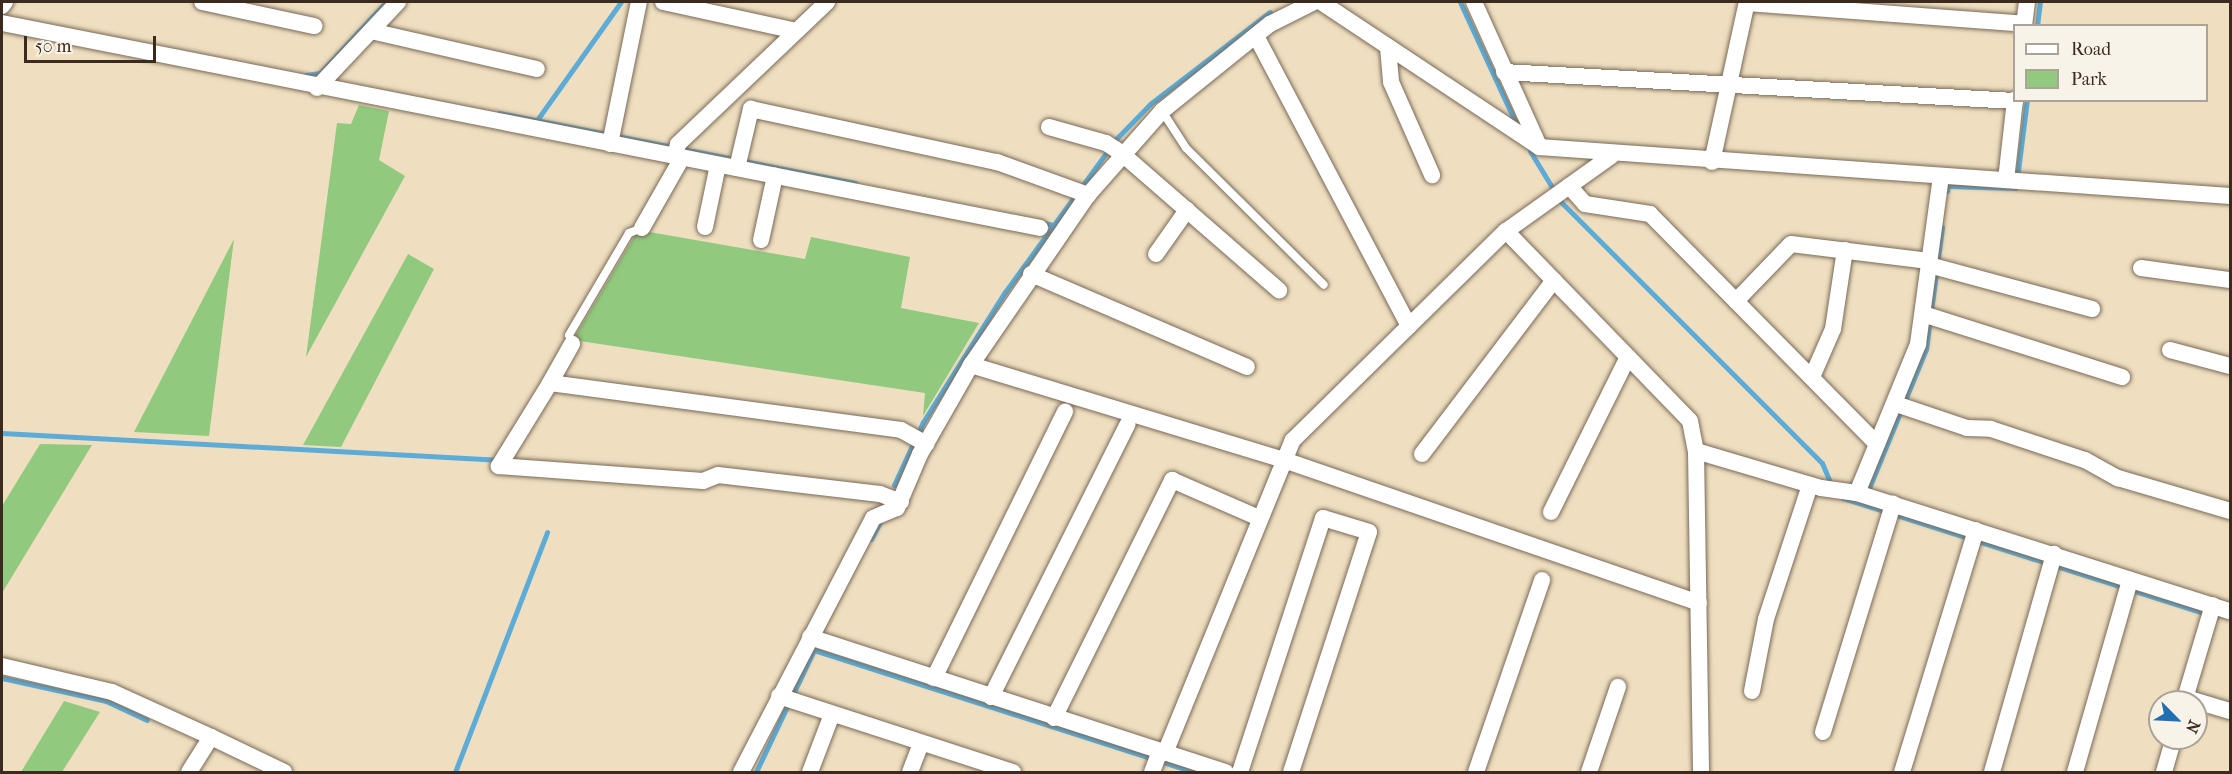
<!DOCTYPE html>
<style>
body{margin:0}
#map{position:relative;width:2232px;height:774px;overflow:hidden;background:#efdfc0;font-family:"IM FELL French Canon",serif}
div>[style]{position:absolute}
.green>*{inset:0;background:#91ca7e}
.stream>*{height:5px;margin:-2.5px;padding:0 2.5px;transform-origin:2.5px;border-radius:2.5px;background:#5cacd7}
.roads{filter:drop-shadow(0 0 2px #7a6957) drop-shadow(0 0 2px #7a6957)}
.service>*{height:8px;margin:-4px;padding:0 4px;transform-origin:4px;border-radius:4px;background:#fff}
.minor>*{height:16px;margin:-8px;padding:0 8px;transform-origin:8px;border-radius:8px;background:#fff}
span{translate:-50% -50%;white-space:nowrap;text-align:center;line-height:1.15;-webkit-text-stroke:5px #f7f3e8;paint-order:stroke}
.frame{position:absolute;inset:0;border:3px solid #3b2a1e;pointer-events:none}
.legend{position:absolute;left:2013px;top:24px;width:195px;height:78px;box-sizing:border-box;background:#f7f3e8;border:2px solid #aca397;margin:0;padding:8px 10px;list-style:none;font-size:18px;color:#3b2a1e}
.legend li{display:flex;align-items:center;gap:12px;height:30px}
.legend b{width:30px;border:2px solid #aca397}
.north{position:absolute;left:2148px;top:690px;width:60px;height:60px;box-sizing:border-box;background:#f7f3e8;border:2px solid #aca397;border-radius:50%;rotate:114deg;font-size:16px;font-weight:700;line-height:24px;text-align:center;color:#3b2a1e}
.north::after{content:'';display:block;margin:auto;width:21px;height:27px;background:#1f6fb2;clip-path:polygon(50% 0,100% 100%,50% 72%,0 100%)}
.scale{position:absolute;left:24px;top:36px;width:132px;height:27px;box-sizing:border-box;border:3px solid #3b2a1e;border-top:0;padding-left:8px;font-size:18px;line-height:21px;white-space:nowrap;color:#3b2a1e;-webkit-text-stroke:4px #f7f3e8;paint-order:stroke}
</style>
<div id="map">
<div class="green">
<i style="clip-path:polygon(359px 105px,389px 111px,379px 160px,405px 176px,306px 357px,337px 123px,351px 124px)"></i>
<i style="clip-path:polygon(638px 230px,805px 259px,811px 237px,910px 257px,901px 308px,979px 323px,923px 416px,925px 393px,573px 340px)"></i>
<i style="clip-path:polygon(234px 239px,209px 436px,134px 432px)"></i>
<i style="clip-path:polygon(408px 254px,434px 269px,341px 447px,303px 445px)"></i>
<i style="clip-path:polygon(40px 444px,92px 445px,2px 593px,2px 506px)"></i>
<i style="clip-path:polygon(64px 701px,100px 712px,62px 772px,21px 772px)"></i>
</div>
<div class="stream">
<i style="left:1460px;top:2px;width:134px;rotate:65.3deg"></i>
<i style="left:2037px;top:26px;width:24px;rotate:-83deg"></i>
<i style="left:306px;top:75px;width:14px;rotate:-8deg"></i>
<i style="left:320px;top:73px;width:97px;rotate:-47.1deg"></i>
<i style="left:499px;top:113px;width:363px;rotate:11.1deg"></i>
<i style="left:537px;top:120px;width:145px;rotate:-54.6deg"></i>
<i style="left:1530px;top:151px;width:60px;rotate:58.7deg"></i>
<i style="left:1561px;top:202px;width:369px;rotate:45deg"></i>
<i style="left:1822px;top:463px;width:26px;rotate:67deg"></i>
<i style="left:2018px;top:171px;width:72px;rotate:-82.8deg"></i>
<i style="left:1947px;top:191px;width:5px;rotate:-79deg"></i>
<i style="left:1948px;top:186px;width:68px;rotate:1.7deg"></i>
<i style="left:1040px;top:222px;width:13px;rotate:13deg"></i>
<i style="left:2px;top:433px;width:496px;rotate:3.1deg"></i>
<i style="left:894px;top:485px;width:69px;rotate:-65.3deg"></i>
<i style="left:923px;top:422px;width:154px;rotate:-57.8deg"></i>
<i style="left:1005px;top:292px;width:189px;rotate:-54deg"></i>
<i style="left:1116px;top:139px;width:49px;rotate:-45.8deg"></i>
<i style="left:1150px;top:104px;width:151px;rotate:-37.5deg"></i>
<i style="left:1869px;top:488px;width:150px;rotate:-67.7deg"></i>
<i style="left:1926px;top:349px;width:123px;rotate:-82.5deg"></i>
<i style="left:1843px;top:498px;width:379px;rotate:17.7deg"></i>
<i style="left:2204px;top:613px;width:4px;rotate:104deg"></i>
<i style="left:871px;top:539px;width:19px;rotate:-62deg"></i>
<i style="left:2px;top:678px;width:107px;rotate:12.5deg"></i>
<i style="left:106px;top:701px;width:45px;rotate:24.9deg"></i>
<i style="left:455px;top:772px;width:257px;rotate:-69deg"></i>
<i style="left:756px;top:772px;width:135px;rotate:-64.6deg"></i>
<i style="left:814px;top:650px;width:400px;rotate:17.8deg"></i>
</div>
<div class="roads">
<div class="service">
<i style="left:1162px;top:111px;width:44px;rotate:57deg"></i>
<i style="left:1186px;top:148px;width:194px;rotate:44.8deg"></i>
<i style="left:572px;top:344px;width:9px;rotate:-108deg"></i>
<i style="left:569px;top:335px;width:118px;rotate:-59.5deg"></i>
<i style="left:629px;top:233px;width:14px;rotate:-21deg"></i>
</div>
<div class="minor">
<i style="left:202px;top:2px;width:115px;rotate:12.1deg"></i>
<i style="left:663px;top:2px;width:136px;rotate:12.3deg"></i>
<i style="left:1321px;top:2px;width:262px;rotate:33.6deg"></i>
<i style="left:1539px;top:147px;width:693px;rotate:4.06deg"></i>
<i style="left:1474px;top:2px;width:158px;rotate:65.7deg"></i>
<i style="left:1747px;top:3px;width:278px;rotate:4.3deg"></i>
<i style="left:2px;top:6px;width:5px;rotate:-53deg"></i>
<i style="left:2px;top:23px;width:1058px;rotate:11.17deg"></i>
<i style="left:2024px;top:26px;width:24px;rotate:-83deg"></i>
<i style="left:371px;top:31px;width:170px;rotate:12.9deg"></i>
<i style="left:1256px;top:36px;width:328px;rotate:62.2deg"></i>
<i style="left:1388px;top:47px;width:35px;rotate:85deg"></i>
<i style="left:1391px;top:82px;width:102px;rotate:66.2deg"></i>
<i style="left:1504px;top:72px;width:512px;rotate:3.25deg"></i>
<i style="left:317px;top:88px;width:118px;rotate:-46.7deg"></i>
<i style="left:1049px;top:127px;width:59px;rotate:15.7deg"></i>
<i style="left:1106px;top:143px;width:17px;rotate:33deg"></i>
<i style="left:1120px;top:152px;width:211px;rotate:41deg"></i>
<i style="left:610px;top:144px;width:145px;rotate:-78.5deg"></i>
<i style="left:675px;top:156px;width:12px;rotate:-76deg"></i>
<i style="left:678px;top:144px;width:206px;rotate:-43.6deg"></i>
<i style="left:1712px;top:162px;width:164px;rotate:-77.7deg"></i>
<i style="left:737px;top:168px;width:61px;rotate:-76.7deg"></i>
<i style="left:751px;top:109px;width:252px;rotate:12.2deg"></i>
<i style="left:997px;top:162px;width:97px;rotate:19.9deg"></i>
<i style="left:2006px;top:180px;width:81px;rotate:-83.6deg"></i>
<i style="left:1569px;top:186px;width:24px;rotate:48deg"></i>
<i style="left:1585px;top:204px;width:66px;rotate:8.7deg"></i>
<i style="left:1650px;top:214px;width:323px;rotate:45.4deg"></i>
<i style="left:705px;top:227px;width:63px;rotate:-78.2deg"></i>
<i style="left:642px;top:228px;width:81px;rotate:-60.3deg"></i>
<i style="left:1506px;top:231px;width:264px;rotate:45.9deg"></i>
<i style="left:1690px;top:421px;width:31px;rotate:79deg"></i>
<i style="left:1696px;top:451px;width:321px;rotate:89.1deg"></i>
<i style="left:761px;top:240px;width:66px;rotate:-77.7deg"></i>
<i style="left:1156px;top:254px;width:54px;rotate:-54.8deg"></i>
<i style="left:1929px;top:265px;width:169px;rotate:15.1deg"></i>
<i style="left:2141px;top:268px;width:90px;rotate:7.7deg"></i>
<i style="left:1031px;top:274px;width:235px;rotate:23.3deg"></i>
<i style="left:1736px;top:301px;width:79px;rotate:-46deg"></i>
<i style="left:1791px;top:244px;width:139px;rotate:7deg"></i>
<i style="left:1923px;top:314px;width:209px;rotate:17.6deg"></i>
<i style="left:2170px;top:350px;width:62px;rotate:14.9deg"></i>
<i style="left:971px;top:365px;width:324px;rotate:16.9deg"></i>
<i style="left:1281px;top:459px;width:442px;rotate:19deg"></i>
<i style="left:1812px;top:377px;width:52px;rotate:-66.4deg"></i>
<i style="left:1833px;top:329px;width:80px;rotate:-81.4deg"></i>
<i style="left:550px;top:383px;width:45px;rotate:-60.6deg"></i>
<i style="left:1896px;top:404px;width:75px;rotate:18.7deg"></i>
<i style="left:1967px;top:428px;width:24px;rotate:2deg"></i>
<i style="left:1991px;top:429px;width:99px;rotate:18.3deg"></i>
<i style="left:2085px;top:460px;width:38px;rotate:29deg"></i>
<i style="left:2118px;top:478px;width:117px;rotate:16.4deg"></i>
<i style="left:1696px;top:451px;width:130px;rotate:16.5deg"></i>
<i style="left:1821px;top:488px;width:36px;rotate:8deg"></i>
<i style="left:1857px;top:493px;width:391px;rotate:17.6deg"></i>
<i style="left:1422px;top:454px;width:218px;rotate:-52.8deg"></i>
<i style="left:1857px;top:493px;width:161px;rotate:-67.7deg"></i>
<i style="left:1918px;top:344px;width:169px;rotate:-82.2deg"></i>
<i style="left:901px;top:502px;width:22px;rotate:-159deg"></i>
<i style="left:880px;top:494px;width:163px;rotate:-173.3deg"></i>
<i style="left:718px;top:475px;width:16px;rotate:158deg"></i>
<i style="left:703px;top:481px;width:205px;rotate:-175.8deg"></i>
<i style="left:499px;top:466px;width:97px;rotate:-58.4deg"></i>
<i style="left:550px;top:383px;width:354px;rotate:7.6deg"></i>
<i style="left:901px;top:430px;width:29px;rotate:29deg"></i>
<i style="left:1551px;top:512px;width:173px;rotate:-63.6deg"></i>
<i style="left:810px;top:637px;width:437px;rotate:18deg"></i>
<i style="left:2px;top:666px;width:113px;rotate:13.3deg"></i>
<i style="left:112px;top:692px;width:109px;rotate:24.4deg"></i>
<i style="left:211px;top:737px;width:41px;rotate:122.2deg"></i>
<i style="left:934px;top:678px;width:297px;rotate:-63.8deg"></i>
<i style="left:1752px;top:691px;width:73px;rotate:-79deg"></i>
<i style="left:1766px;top:619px;width:141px;rotate:-71.8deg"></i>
<i style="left:779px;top:696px;width:246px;rotate:18deg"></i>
<i style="left:991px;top:697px;width:305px;rotate:-63.4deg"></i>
<i style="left:2186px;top:698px;width:46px;rotate:16.5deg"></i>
<i style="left:2184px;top:702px;width:101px;rotate:-73.4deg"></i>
<i style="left:1054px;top:718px;width:266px;rotate:-63.6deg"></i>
<i style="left:1172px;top:480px;width:95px;rotate:23.6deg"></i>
<i style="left:1823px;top:732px;width:239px;rotate:-72.9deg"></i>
<i style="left:211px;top:737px;width:81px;rotate:25.6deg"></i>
<i style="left:1165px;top:753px;width:338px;rotate:-67.8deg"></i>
<i style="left:1293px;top:440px;width:298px;rotate:-44.5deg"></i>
<i style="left:1506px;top:231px;width:129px;rotate:-35.5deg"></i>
<i style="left:741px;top:772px;width:286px;rotate:-62.5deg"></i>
<i style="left:873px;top:518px;width:26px;rotate:-23deg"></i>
<i style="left:897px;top:508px;width:59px;rotate:-66.9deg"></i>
<i style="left:920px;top:454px;width:103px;rotate:-60.2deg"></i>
<i style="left:971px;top:365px;width:206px;rotate:-55.5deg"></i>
<i style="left:1088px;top:195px;width:112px;rotate:-48.6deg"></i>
<i style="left:1162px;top:111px;width:139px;rotate:-38.9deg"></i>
<i style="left:1270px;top:24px;width:49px;rotate:-26.6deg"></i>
<i style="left:810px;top:772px;width:62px;rotate:-69.2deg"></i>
<i style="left:910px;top:772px;width:31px;rotate:-69deg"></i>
<i style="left:1152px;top:772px;width:22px;rotate:-69deg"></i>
<i style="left:1240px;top:772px;width:267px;rotate:-71.9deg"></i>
<i style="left:1323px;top:518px;width:48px;rotate:16.9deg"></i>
<i style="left:1369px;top:532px;width:252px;rotate:108deg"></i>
<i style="left:1476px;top:772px;width:203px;rotate:-71deg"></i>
<i style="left:1589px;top:772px;width:90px;rotate:-71.2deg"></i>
<i style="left:1902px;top:772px;width:253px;rotate:-73deg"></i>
<i style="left:1992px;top:772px;width:227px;rotate:-74.1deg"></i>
<i style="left:2075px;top:772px;width:200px;rotate:-74deg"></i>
<i style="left:2164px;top:772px;width:35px;rotate:-74deg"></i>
</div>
</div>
<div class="frame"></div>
<ul class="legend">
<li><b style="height:8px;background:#fff"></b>Road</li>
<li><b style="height:16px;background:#91ca7e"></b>Park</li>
</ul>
<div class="north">N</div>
<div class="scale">50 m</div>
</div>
